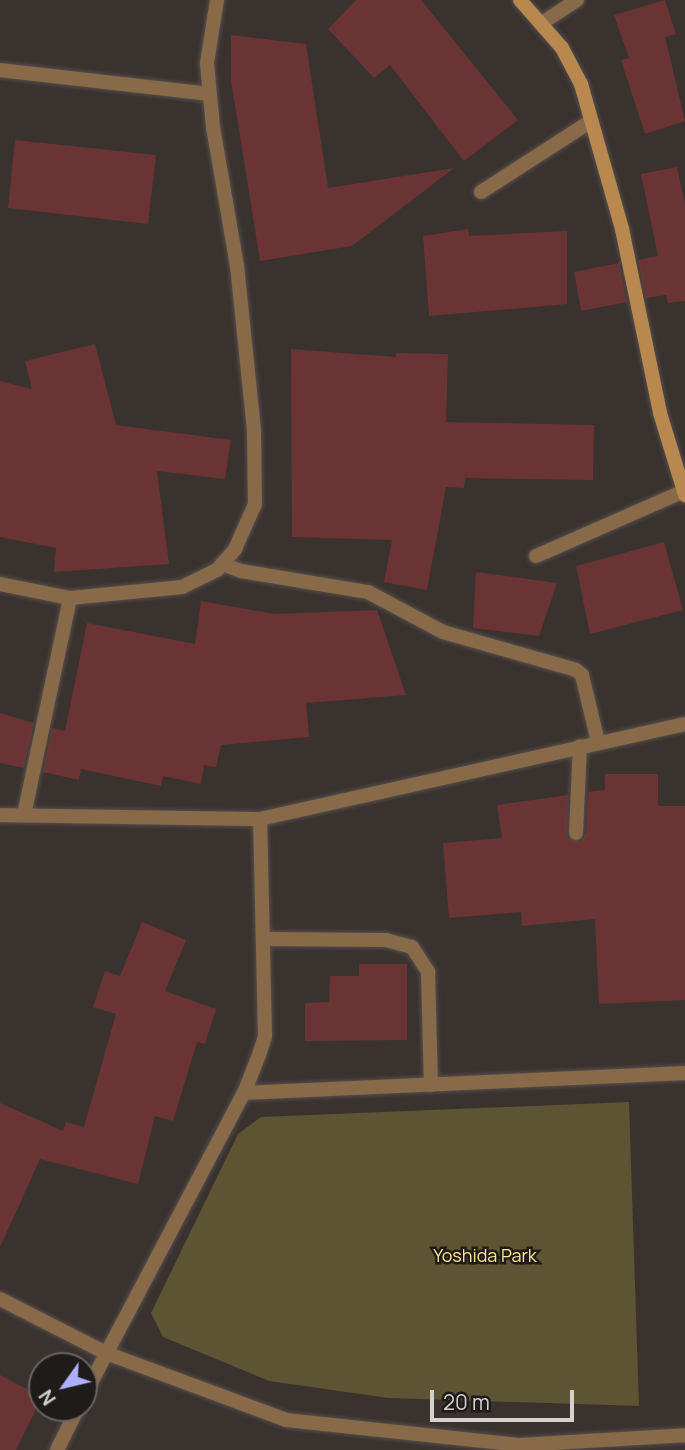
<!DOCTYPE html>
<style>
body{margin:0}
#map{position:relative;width:685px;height:1450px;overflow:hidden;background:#39322f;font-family:Manrope,sans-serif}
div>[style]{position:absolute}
.green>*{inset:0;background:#5d5433}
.building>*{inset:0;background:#6b3434}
.roads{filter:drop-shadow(0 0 2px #554e4c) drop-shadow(0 0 2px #554e4c)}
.lane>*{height:14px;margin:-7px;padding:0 7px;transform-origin:7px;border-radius:7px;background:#886a48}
.street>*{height:14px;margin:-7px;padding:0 7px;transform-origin:7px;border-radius:7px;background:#886a48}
.secondary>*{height:14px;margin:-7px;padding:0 7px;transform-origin:7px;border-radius:7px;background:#b8884f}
span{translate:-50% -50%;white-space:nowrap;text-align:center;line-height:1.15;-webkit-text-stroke:5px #1e1b19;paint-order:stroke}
.park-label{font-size:18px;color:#fce48e}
.north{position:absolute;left:28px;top:1352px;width:70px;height:70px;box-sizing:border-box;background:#1e1b19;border:2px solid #676361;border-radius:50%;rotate:236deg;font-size:19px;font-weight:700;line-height:28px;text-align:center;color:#d5d0ce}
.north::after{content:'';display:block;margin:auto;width:24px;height:32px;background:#afaefa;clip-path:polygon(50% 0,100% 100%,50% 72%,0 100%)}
.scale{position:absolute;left:430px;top:1390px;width:144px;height:32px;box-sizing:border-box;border:4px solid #d5d0ce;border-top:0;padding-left:9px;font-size:21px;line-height:24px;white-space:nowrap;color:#d5d0ce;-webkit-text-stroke:5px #1e1b19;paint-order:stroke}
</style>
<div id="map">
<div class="green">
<i style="clip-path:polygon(629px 1102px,639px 1406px,388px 1398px,269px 1381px,163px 1337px,151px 1313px,238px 1134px,261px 1117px)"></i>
</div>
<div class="building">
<i style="clip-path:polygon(356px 0,421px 0,518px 120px,464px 161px,390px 65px,374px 78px,328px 29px)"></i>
<i style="clip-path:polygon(665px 0,676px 34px,665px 37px,685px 121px,645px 134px,621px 60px,629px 58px,614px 15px)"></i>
<i style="clip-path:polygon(231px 35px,306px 44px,328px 188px,454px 168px,352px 246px,260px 261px,231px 80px)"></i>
<i style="clip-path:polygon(15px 140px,156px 155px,148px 224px,8px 208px)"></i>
<i style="clip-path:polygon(677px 167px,685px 205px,685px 301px,668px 303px,666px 295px,646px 298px,638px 260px,658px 256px,641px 174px)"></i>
<i style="clip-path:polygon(468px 229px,469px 236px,567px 231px,567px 304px,429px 316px,423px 236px)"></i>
<i style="clip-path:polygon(619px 263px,627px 302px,581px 311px,574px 272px)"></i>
<i style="clip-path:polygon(95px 344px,116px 425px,231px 440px,225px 479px,157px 471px,169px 564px,54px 572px,56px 548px,0 537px,0 381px,32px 389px,25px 361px)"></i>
<i style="clip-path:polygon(291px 349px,396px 357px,396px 353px,448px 354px,446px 422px,594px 425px,593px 480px,465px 478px,464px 488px,446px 487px,427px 590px,384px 582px,392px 540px,292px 537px)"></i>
<i style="clip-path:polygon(664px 542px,683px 610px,590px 634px,576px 566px)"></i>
<i style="clip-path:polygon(476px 572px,557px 583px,539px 636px,473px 628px)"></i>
<i style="clip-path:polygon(201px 601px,275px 614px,377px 610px,406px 695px,306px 703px,309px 737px,221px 745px,216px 767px,204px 765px,201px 784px,163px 776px,161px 786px,81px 769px,79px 780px,43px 772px,52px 728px,65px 731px,87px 623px,195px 644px)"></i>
<i style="clip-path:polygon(0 713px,34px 723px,24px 768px,0 763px)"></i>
<i style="clip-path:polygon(605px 774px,658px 774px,658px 806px,685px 806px,685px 1000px,599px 1004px,595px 919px,522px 926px,521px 912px,449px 918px,443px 843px,502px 838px,497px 805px,568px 795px,567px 837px,580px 842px,586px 833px,588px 792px,605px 790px)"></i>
<i style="clip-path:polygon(142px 922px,186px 940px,165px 991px,216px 1009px,205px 1044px,197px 1042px,173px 1121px,155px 1116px,138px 1184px,40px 1159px,0 1247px,0 1103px,63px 1131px,66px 1122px,84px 1127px,116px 1014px,93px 1007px,105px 971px,120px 976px)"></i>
<i style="clip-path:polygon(359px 964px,407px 964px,407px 1040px,305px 1041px,305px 1003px,329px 1002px,330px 976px,359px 976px)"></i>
<i style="clip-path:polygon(0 1375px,42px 1397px,16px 1450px,0 1450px)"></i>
</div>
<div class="roads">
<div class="lane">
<i style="left:0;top:70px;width:211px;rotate:6.5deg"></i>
<i style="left:481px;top:192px;width:131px;rotate:-32.8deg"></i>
<i style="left:536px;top:556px;width:162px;rotate:-23.7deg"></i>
<i style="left:222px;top:564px;width:20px;rotate:20deg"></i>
<i style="left:241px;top:571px;width:129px;rotate:9.4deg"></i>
<i style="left:368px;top:592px;width:85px;rotate:28.1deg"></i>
<i style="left:443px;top:632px;width:138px;rotate:15.9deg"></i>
<i style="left:576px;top:670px;width:8px;rotate:40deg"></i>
<i style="left:582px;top:675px;width:69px;rotate:76.6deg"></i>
<i style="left:576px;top:833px;width:87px;rotate:-87.4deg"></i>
<i style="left:264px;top:939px;width:122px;rotate:0.5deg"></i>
<i style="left:386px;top:940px;width:27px;rotate:15deg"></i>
<i style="left:412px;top:947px;width:30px;rotate:57deg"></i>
<i style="left:428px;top:972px;width:113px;rotate:88.5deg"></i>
</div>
<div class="street">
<i style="left:542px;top:23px;width:42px;rotate:-33.3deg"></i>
<i style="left:0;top:584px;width:71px;rotate:11.3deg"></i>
<i style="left:0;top:815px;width:260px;rotate:0.9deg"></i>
<i style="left:260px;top:819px;width:435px;rotate:-12.6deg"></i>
<i style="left:24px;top:815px;width:222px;rotate:-78deg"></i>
<i style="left:70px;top:598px;width:113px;rotate:-5.6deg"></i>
<i style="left:182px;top:587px;width:39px;rotate:-26deg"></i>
<i style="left:217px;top:570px;width:28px;rotate:-49deg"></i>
<i style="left:235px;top:549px;width:49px;rotate:-66deg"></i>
<i style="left:255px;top:504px;width:74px;rotate:-90.8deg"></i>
<i style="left:254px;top:430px;width:165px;rotate:-95.9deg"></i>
<i style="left:237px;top:266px;width:141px;rotate:-99.8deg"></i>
<i style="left:213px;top:127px;width:64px;rotate:-95.4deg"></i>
<i style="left:207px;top:63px;width:64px;rotate:-81deg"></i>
<i style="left:244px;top:1093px;width:441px;rotate:-2.6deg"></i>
<i style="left:0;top:1299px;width:119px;rotate:27deg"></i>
<i style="left:106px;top:1353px;width:192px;rotate:20.4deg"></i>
<i style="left:286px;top:1420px;width:234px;rotate:6.1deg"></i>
<i style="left:519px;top:1445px;width:166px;rotate:-3.4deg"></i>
<i style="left:84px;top:1396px;width:343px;rotate:-62.2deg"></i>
<i style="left:244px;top:1093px;width:41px;rotate:-68.5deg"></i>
<i style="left:259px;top:1055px;width:20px;rotate:-72deg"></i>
<i style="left:265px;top:1036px;width:217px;rotate:-91.3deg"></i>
<i style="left:57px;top:1450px;width:47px;rotate:-63.4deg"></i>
</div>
<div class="secondary">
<i style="left:520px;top:0;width:64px;rotate:48.8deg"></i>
<i style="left:562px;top:48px;width:41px;rotate:62.2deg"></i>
<i style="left:581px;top:84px;width:151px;rotate:74.2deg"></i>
<i style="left:622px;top:229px;width:188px;rotate:78.3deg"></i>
<i style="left:660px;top:413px;width:86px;rotate:73deg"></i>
</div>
</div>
<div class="park-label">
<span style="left:485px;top:1255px">Yoshida Park</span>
</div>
<div class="north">N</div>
<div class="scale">20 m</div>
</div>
